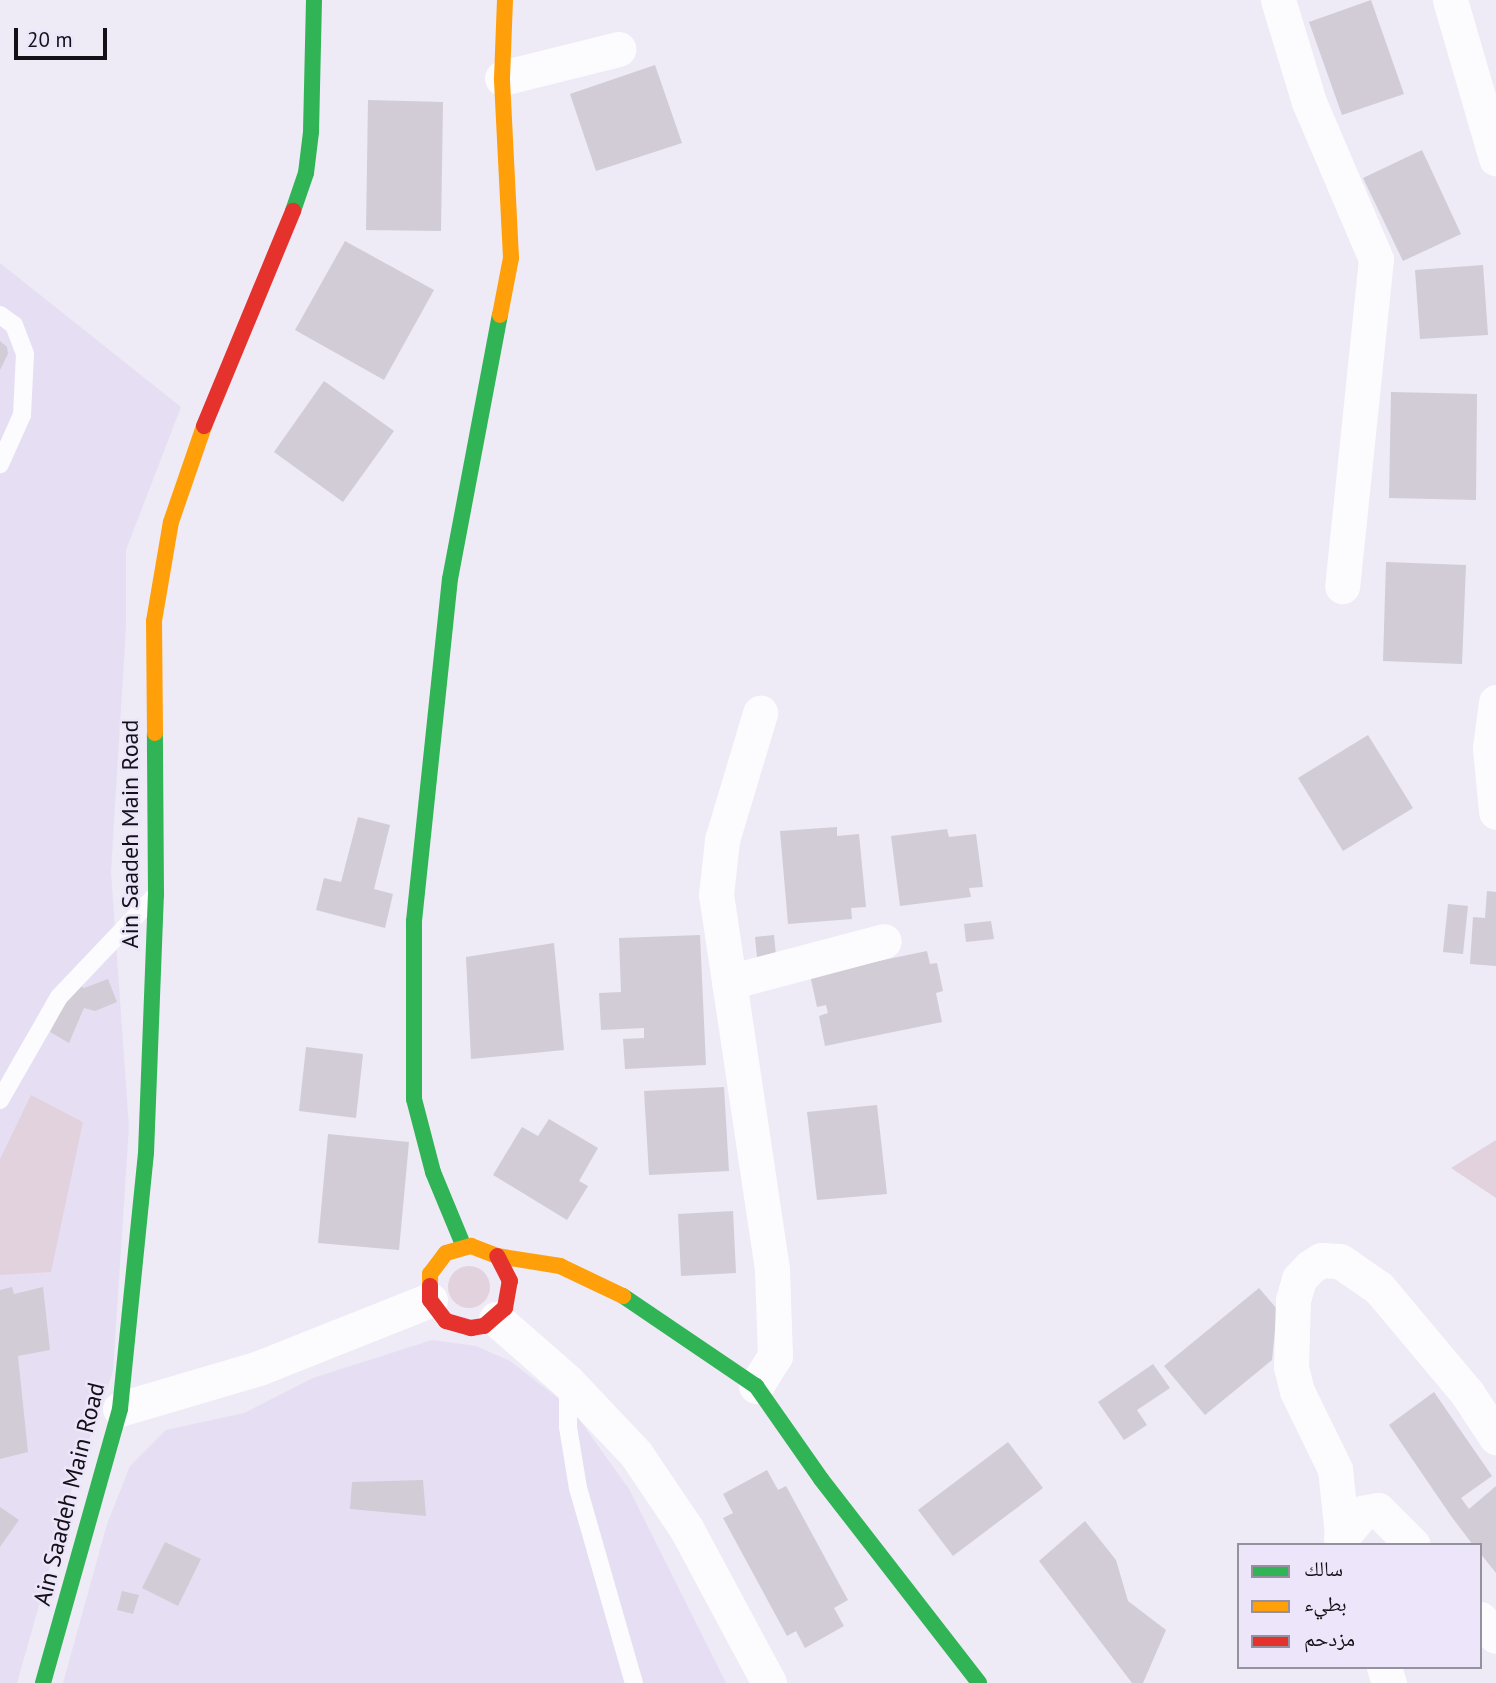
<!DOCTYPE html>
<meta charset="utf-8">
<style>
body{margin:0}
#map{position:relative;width:1496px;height:1683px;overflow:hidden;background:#eeeaf6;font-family:"PT Sans","Noto Naskh Arabic",sans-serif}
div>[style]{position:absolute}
.built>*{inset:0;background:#e6dff3}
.green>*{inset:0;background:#e2d2de}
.round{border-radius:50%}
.building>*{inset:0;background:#d2ccd6}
.lane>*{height:18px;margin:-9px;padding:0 9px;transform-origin:9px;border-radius:9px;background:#fcfcfe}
.street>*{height:35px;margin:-17.5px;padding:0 17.5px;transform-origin:17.5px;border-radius:17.5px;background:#fcfcfe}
.fast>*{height:16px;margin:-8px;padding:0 8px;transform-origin:8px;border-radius:8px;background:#30b455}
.slow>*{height:16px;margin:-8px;padding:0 8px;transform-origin:8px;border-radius:8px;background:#ff9f0a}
.jam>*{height:16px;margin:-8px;padding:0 8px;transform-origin:8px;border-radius:8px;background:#e5322d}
span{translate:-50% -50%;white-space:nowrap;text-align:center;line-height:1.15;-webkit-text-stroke:5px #ede6fa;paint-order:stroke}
.street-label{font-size:24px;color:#131117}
.legend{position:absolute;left:1237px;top:1543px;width:245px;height:126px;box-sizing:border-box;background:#ede6fa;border:2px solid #96919f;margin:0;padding:9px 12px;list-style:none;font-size:21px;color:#131117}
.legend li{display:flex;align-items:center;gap:14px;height:35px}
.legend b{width:35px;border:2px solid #96919f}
.scale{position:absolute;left:14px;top:28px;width:93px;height:32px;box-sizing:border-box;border:4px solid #131117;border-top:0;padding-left:9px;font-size:21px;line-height:24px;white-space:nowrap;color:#131117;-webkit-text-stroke:5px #ede6fa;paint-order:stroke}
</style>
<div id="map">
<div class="built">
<i style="clip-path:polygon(0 263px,181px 407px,126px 550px,126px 628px,111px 872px,129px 1127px,113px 1371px,72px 1489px,17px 1683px,0 1683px)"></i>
<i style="clip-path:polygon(432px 1340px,476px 1346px,510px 1361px,571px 1408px,629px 1489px,726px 1683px,63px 1683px,107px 1524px,130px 1466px,166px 1430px,244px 1413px,313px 1378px)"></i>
</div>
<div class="green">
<i style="clip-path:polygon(31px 1095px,83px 1122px,51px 1272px,0 1275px,0 1159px)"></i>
<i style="clip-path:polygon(1496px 1140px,1496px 1198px,1451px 1168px)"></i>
<i class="round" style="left:448px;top:1266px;width:42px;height:42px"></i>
</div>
<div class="building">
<i style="clip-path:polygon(1371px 0,1404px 94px,1342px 115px,1309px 22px)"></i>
<i style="clip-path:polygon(655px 65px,682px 143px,596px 171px,570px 94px)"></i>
<i style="clip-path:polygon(368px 100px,443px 102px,441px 231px,366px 230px)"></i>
<i style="clip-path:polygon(1422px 150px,1461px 234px,1403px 261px,1363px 178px)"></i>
<i style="clip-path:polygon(345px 241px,434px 290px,384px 380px,295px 330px)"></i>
<i style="clip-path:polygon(1483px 265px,1488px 335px,1420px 339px,1415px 270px)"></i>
<i style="clip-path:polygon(0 341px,7px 347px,8px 354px,0 370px)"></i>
<i style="clip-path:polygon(324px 381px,394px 431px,343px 502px,274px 452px)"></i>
<i style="clip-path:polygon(1391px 392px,1477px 394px,1476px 500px,1389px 498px)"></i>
<i style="clip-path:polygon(1386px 562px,1466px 565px,1462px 664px,1383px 661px)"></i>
<i style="clip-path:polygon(1368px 735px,1413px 808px,1343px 851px,1298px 778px)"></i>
<i style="clip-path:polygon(358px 817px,390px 825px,374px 889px,393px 894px,385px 928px,316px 910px,324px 878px,341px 882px)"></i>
<i style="clip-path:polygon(837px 827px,837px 836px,859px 834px,866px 907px,851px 908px,852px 919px,788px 924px,780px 831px)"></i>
<i style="clip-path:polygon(947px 829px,949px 837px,976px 834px,983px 887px,969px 888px,971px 897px,900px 906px,891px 836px)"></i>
<i style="clip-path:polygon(1487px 891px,1496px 892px,1496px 966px,1470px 964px,1473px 917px,1485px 918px)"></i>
<i style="clip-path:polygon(1448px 904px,1468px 906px,1463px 954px,1443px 952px)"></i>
<i style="clip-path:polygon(991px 921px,994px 939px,966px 942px,964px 924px)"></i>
<i style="clip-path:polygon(700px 935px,706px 1065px,625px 1069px,623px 1039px,644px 1038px,644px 1028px,601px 1030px,599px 993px,621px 992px,619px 938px)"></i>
<i style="clip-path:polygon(774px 935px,776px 955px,757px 957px,755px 937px)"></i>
<i style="clip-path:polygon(554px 943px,564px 1050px,471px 1059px,466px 957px)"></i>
<i style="clip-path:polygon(927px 951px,930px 964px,937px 963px,943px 991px,936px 993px,942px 1022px,825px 1046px,819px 1016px,828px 1013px,826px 1005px,817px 1007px,810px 975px)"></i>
<i style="clip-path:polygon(108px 979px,117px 1002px,95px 1011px,84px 1008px,69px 1043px,50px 1032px,75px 983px,84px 988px)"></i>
<i style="clip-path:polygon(306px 1047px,363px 1054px,356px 1118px,299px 1111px)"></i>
<i style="clip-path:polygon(724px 1087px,729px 1171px,649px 1175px,644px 1091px)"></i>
<i style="clip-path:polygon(877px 1105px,887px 1194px,817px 1200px,807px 1112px)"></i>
<i style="clip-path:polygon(549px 1119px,598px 1148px,579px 1181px,588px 1186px,567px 1220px,493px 1175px,522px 1127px,538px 1136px)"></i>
<i style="clip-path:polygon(328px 1134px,409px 1142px,399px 1250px,318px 1243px)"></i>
<i style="clip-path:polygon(733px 1211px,736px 1273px,681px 1276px,678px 1214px)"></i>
<i style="clip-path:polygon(12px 1287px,14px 1294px,43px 1287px,50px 1350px,18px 1356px,28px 1452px,0 1459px,0 1290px)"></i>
<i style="clip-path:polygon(1259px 1288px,1277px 1309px,1272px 1360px,1205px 1415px,1164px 1366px)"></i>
<i style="clip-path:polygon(1153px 1364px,1170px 1388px,1137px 1410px,1147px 1425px,1124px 1440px,1098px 1402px)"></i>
<i style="clip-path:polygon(1434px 1392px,1492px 1476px,1461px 1498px,1469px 1509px,1496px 1486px,1496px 1573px,1480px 1553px,1480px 1545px,1473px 1545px,1451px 1516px,1389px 1425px)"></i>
<i style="clip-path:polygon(1008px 1442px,1043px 1488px,953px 1556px,918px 1510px)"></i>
<i style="clip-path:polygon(767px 1470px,778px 1490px,786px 1486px,848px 1600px,834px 1608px,844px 1626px,805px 1648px,796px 1631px,787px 1636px,723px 1518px,733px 1513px,723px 1494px)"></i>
<i style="clip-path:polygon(423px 1480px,426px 1516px,350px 1509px,352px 1482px)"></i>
<i style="clip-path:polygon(0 1507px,19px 1520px,0 1547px)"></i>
<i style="clip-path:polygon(1085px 1521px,1116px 1560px,1128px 1601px,1166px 1630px,1143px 1683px,1132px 1683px,1039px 1561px)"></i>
<i style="clip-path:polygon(165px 1542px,201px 1559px,178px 1606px,142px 1588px)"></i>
<i style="clip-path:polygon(122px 1591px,139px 1595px,133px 1614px,117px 1610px)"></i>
</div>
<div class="lane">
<i style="left:0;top:315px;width:17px;rotate:36deg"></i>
<i style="left:14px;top:325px;width:31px;rotate:69deg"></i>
<i style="left:25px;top:354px;width:61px;rotate:92.8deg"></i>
<i style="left:22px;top:415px;width:54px;rotate:114.2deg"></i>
<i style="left:0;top:1100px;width:119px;rotate:-60.2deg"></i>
<i style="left:59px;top:997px;width:137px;rotate:-46.5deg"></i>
<i style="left:568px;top:1384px;width:43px;rotate:90deg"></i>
<i style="left:568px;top:1427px;width:62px;rotate:80.7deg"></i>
<i style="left:578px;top:1488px;width:203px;rotate:74deg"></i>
</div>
<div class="street">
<i style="left:1278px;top:0;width:107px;rotate:73.1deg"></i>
<i style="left:1309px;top:102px;width:171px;rotate:66.9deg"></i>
<i style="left:1376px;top:259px;width:329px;rotate:95.9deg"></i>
<i style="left:1450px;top:0;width:165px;rotate:73.8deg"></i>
<i style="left:502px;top:78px;width:120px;rotate:-14deg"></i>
<i style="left:1496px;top:702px;width:46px;rotate:97.4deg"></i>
<i style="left:1490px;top:748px;width:64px;rotate:84.6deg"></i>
<i style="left:729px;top:982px;width:160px;rotate:-14.8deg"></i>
<i style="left:496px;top:1319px;width:96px;rotate:41.2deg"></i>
<i style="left:568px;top:1382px;width:99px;rotate:46.6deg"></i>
<i style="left:636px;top:1454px;width:89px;rotate:56deg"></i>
<i style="left:686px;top:1528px;width:176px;rotate:61.8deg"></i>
<i style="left:756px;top:1386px;width:36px;rotate:-58deg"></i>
<i style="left:775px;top:1356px;width:87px;rotate:-92deg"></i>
<i style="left:772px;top:1269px;width:378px;rotate:-98.5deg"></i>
<i style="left:716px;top:895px;width:55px;rotate:-83.8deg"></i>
<i style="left:722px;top:840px;width:133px;rotate:-73.3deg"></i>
<i style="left:120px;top:1409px;width:145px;rotate:-16.4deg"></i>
<i style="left:259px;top:1368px;width:184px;rotate:-21.7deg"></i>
<i style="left:1341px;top:1538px;width:33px;rotate:-50deg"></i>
<i style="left:1362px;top:1513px;width:16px;rotate:-11deg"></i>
<i style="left:1378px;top:1510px;width:49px;rotate:45deg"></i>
<i style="left:1343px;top:1545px;width:76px;rotate:-96deg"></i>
<i style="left:1335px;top:1469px;width:87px;rotate:-116deg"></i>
<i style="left:1297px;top:1391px;width:25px;rotate:-104deg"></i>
<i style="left:1291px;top:1367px;width:67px;rotate:-88.3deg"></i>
<i style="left:1293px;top:1300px;width:22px;rotate:-74deg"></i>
<i style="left:1299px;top:1279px;width:16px;rotate:-47deg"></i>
<i style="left:1310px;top:1267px;width:13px;rotate:-32deg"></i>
<i style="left:1321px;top:1260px;width:19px;rotate:3deg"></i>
<i style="left:1340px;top:1261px;width:47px;rotate:34.7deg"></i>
<i style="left:1379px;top:1288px;width:137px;rotate:50deg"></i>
<i style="left:1467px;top:1393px;width:53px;rotate:56.6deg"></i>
<i style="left:1480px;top:1619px;width:23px;rotate:47deg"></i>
<i style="left:1384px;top:1667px;width:17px;rotate:73deg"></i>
</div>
<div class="fast">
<i style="left:293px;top:211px;width:40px;rotate:-71.1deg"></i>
<i style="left:306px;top:173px;width:41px;rotate:-83deg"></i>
<i style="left:311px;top:132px;width:132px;rotate:-88.7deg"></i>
<i style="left:464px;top:1247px;width:81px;rotate:-112.5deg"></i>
<i style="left:433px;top:1172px;width:75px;rotate:-104.6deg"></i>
<i style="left:414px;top:1099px;width:178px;rotate:-90deg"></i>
<i style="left:414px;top:921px;width:344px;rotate:-84deg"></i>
<i style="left:450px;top:579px;width:269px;rotate:-79.3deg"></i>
<i style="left:623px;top:1296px;width:161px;rotate:34.1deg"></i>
<i style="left:756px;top:1386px;width:113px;rotate:55deg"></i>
<i style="left:821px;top:1479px;width:258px;rotate:52.2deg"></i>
<i style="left:43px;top:1683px;width:285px;rotate:-74.3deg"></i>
<i style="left:120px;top:1409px;width:257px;rotate:-84.2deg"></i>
<i style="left:146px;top:1153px;width:258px;rotate:-87.8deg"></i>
<i style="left:156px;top:895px;width:162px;rotate:-90.4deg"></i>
</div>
<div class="slow">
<i style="left:500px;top:315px;width:58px;rotate:-79.1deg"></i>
<i style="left:511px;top:258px;width:180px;rotate:-92.9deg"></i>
<i style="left:502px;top:78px;width:78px;rotate:-87.8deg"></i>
<i style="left:155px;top:733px;width:112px;rotate:-90.5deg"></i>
<i style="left:154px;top:621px;width:100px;rotate:-80.3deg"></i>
<i style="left:171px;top:522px;width:102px;rotate:-71deg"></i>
<i style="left:430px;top:1286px;width:12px;rotate:-90deg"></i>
<i style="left:430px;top:1274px;width:26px;rotate:-53deg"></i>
<i style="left:446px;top:1253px;width:26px;rotate:-16deg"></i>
<i style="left:471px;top:1246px;width:28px;rotate:21deg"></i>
<i style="left:497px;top:1256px;width:64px;rotate:9deg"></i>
<i style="left:560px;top:1266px;width:70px;rotate:25.5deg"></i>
</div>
<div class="jam">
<i style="left:204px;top:426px;width:233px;rotate:-67.5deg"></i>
<i style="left:430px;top:1286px;width:14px;rotate:90deg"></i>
<i style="left:430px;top:1300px;width:26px;rotate:53deg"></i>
<i style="left:446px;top:1321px;width:26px;rotate:16deg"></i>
<i style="left:471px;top:1328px;width:13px;rotate:-9deg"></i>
<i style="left:484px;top:1326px;width:28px;rotate:-41deg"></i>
<i style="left:505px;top:1308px;width:27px;rotate:-80deg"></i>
<i style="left:510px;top:1281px;width:28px;rotate:-117deg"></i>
</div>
<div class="street-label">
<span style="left:130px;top:834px;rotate:-90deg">Ain Saadeh Main Road</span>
<span style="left:69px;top:1494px;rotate:-76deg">Ain Saadeh Main Road</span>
</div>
<ul class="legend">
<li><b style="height:9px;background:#30b455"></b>سالك</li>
<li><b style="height:9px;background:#ff9f0a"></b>بطيء</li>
<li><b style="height:9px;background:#e5322d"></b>مزدحم</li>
</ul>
<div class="scale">20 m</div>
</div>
